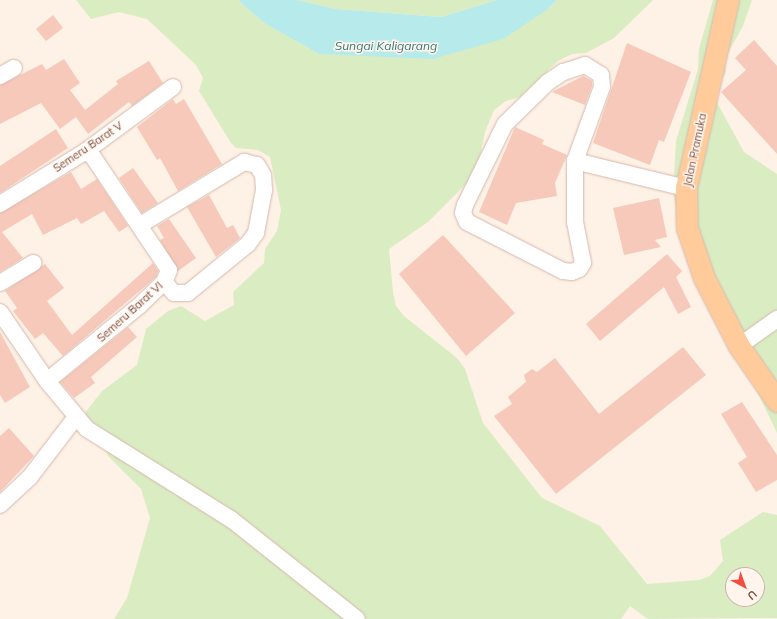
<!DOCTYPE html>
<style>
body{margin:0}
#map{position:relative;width:777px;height:619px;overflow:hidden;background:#fef1e5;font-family:Mulish,sans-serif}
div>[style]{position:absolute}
.green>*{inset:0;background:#daedc2}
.water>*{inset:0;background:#b7eaea}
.building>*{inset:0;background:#f6c9ba}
.roads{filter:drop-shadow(0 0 1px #d4b8ac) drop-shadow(0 0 1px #d4b8ac)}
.minor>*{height:16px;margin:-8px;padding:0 8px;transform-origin:8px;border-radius:8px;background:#fff}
.major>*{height:21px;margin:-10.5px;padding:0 10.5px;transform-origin:10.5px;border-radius:10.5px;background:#ffcb9b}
span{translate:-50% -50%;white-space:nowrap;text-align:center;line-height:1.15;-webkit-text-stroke:3px #fff5ed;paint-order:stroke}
.street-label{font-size:11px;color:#7a5247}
.water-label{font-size:12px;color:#377879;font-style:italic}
.north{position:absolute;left:725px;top:567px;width:40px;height:40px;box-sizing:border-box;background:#fff5ed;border:1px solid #cab4ab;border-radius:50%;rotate:139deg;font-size:11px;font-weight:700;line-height:16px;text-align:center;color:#7a5247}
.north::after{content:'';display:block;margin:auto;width:14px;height:18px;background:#f34d40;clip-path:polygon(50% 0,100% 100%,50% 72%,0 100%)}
</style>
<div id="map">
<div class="green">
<i style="clip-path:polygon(evenodd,76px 0,238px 0,264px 23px,319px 54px,548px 9px,557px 0,653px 0,614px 38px,586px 53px,572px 54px,558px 61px,520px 97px,506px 101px,494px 110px,485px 132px,479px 161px,469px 181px,428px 222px,389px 249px,393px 292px,396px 306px,404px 316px,457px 358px,465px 369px,483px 423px,542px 498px,600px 526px,647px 584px,699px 580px,710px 576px,723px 561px,720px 540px,763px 512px,777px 515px,777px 618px,648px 619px,630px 606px,621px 619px,114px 619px,127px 598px,150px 518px,141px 489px,108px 456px,99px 434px,84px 414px,102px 391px,137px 365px,146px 329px,168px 311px,181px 306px,205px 321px,234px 305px,233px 292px,264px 263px,265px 249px,277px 231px,281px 210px,270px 157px,258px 150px,236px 148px,231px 143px,199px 91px,203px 78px,196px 65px,147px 19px,119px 12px,91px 19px,76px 0,733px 575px,757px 575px,757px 599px,733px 599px,733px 575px)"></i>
<i style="clip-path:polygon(298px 0,497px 0,441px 17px,335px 9px)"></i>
<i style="clip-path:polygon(713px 0,752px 0,743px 26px,725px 58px,726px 72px,715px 90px,714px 97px,744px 152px,777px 174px,777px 433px,686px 242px,673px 194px,676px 141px,698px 69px,699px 49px)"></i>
</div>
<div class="water">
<i style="clip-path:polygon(238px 0,298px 0,335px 9px,441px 17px,497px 0,557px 0,548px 9px,503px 39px,433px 59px,319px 54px,264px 23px)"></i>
</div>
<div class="building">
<i style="clip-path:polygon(53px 15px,63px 28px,46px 41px,36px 29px)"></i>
<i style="clip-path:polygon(754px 40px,777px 66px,777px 154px,721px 92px,746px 70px,735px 58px)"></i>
<i style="clip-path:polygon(627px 43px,691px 72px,664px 142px,659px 140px,650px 165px,593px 143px)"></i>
<i style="clip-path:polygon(64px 59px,80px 83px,70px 90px,85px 110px,118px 84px,116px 81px,149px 61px,163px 83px,132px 106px,129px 102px,88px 134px,76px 117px,60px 129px,41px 103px,0 124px,0 85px,42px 64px,46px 70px)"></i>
<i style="clip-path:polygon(583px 76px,592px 81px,592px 86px,585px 105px,552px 92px)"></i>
<i style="clip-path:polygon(173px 99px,176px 104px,184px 99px,222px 164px,178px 191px,160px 158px,157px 160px,137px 127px)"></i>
<i style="clip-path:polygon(515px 127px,544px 140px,542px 144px,567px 155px,555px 183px,557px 196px,516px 203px,507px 225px,479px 212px)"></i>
<i style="clip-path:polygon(56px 129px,68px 148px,0 193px,0 166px)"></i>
<i style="clip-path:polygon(133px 168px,158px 203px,142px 213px,119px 178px)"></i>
<i style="clip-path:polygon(71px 172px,81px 189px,97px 179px,128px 226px,119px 232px,104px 211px,81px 224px,77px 218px,43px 235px,32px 214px,2px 232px,23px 258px,0 272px,0 213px)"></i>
<i style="clip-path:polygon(209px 195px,227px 228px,233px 225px,240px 238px,216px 257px,187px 207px)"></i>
<i style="clip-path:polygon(659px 198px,667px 237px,655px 240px,661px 247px,624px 255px,613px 208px)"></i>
<i style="clip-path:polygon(169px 219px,196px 258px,178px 271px,160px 240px,164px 238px,157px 226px)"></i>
<i style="clip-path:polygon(443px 235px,515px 313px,466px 356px,399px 274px)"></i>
<i style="clip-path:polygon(667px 254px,682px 271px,676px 277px,691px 307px,678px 314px,664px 287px,600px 341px,586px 324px)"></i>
<i style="clip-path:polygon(153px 263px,158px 271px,156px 277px,63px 356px,43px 333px,35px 339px,13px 311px,17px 308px,5px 291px,45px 264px,64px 288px,47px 301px,72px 335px)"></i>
<i style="clip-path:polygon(128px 327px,137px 337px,91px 377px,95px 383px,74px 398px,60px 382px)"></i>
<i style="clip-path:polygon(0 332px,30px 387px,5px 403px,0 395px)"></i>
<i style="clip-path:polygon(683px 347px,706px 375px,556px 494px,494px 416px,512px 404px,508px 397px,526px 382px,524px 375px,532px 369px,537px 372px,555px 358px,599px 414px)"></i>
<i style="clip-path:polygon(742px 402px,777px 455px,777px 480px,756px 492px,738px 463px,747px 457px,721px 414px)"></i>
<i style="clip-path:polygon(9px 428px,34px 456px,0 492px,0 436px)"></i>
</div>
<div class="roads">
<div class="minor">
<i style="left:0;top:76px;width:16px;rotate:-30deg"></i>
<i style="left:575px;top:161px;width:79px;rotate:-70deg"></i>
<i style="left:602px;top:87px;width:12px;rotate:-95deg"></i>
<i style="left:601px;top:75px;width:19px;rotate:-148deg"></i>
<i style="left:585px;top:65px;width:23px;rotate:162deg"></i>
<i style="left:563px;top:72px;width:18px;rotate:146deg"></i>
<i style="left:548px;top:82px;width:60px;rotate:135.7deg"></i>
<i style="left:505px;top:124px;width:90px;rotate:116.3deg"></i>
<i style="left:465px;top:205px;width:8px;rotate:104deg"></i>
<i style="left:463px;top:213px;width:10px;rotate:66deg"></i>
<i style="left:467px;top:222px;width:108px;rotate:27deg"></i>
<i style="left:563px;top:271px;width:9px;rotate:6deg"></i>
<i style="left:572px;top:272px;width:8px;rotate:-23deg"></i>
<i style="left:579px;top:269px;width:7px;rotate:-56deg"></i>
<i style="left:583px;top:263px;width:42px;rotate:-101deg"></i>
<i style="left:575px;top:222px;width:61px;rotate:-90deg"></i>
<i style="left:575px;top:161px;width:114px;rotate:13.7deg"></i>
<i style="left:0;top:204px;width:101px;rotate:-31.6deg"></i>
<i style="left:86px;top:151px;width:108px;rotate:-36.3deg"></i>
<i style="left:140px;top:225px;width:122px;rotate:-31.2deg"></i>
<i style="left:244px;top:162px;width:13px;rotate:13deg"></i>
<i style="left:257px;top:165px;width:12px;rotate:59deg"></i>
<i style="left:263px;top:175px;width:15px;rotate:86deg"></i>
<i style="left:264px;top:190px;width:44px;rotate:100.5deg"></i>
<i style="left:256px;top:233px;width:14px;rotate:126deg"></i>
<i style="left:248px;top:244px;width:77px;rotate:140.8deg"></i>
<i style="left:188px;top:293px;width:14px;rotate:180deg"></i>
<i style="left:174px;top:293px;width:15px;rotate:-132deg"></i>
<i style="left:0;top:283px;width:39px;rotate:-31deg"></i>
<i style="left:0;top:312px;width:83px;rotate:55.7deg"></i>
<i style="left:47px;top:381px;width:62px;rotate:50.2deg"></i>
<i style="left:87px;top:429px;width:171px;rotate:32.1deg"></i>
<i style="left:232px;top:520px;width:159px;rotate:38.4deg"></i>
<i style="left:739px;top:346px;width:47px;rotate:-35.4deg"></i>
<i style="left:47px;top:381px;width:119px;rotate:-39.2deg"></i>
<i style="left:139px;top:306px;width:35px;rotate:-44deg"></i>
<i style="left:164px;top:282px;width:13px;rotate:-67deg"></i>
<i style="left:169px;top:270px;width:136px;rotate:-123.9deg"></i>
<i style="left:93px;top:157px;width:9px;rotate:-139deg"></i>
<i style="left:0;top:505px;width:41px;rotate:-43deg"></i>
<i style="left:30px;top:477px;width:76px;rotate:-52.5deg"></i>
</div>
<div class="major">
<i style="left:728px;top:0;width:193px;rotate:102.6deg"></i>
<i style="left:686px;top:188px;width:40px;rotate:88.6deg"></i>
<i style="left:687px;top:228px;width:53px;rotate:71.2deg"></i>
<i style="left:704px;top:278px;width:76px;rotate:62.8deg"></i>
<i style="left:739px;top:346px;width:67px;rotate:55.4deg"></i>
</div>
</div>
<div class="street-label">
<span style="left:88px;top:147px;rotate:-34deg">Semeru Barat V</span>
<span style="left:695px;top:150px;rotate:-78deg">Jalan Pramuka</span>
<span style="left:130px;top:312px;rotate:-42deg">Semeru Barat VI</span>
</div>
<div class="water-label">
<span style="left:386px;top:46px">Sungai Kaligarang</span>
</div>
<div class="north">U</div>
</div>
